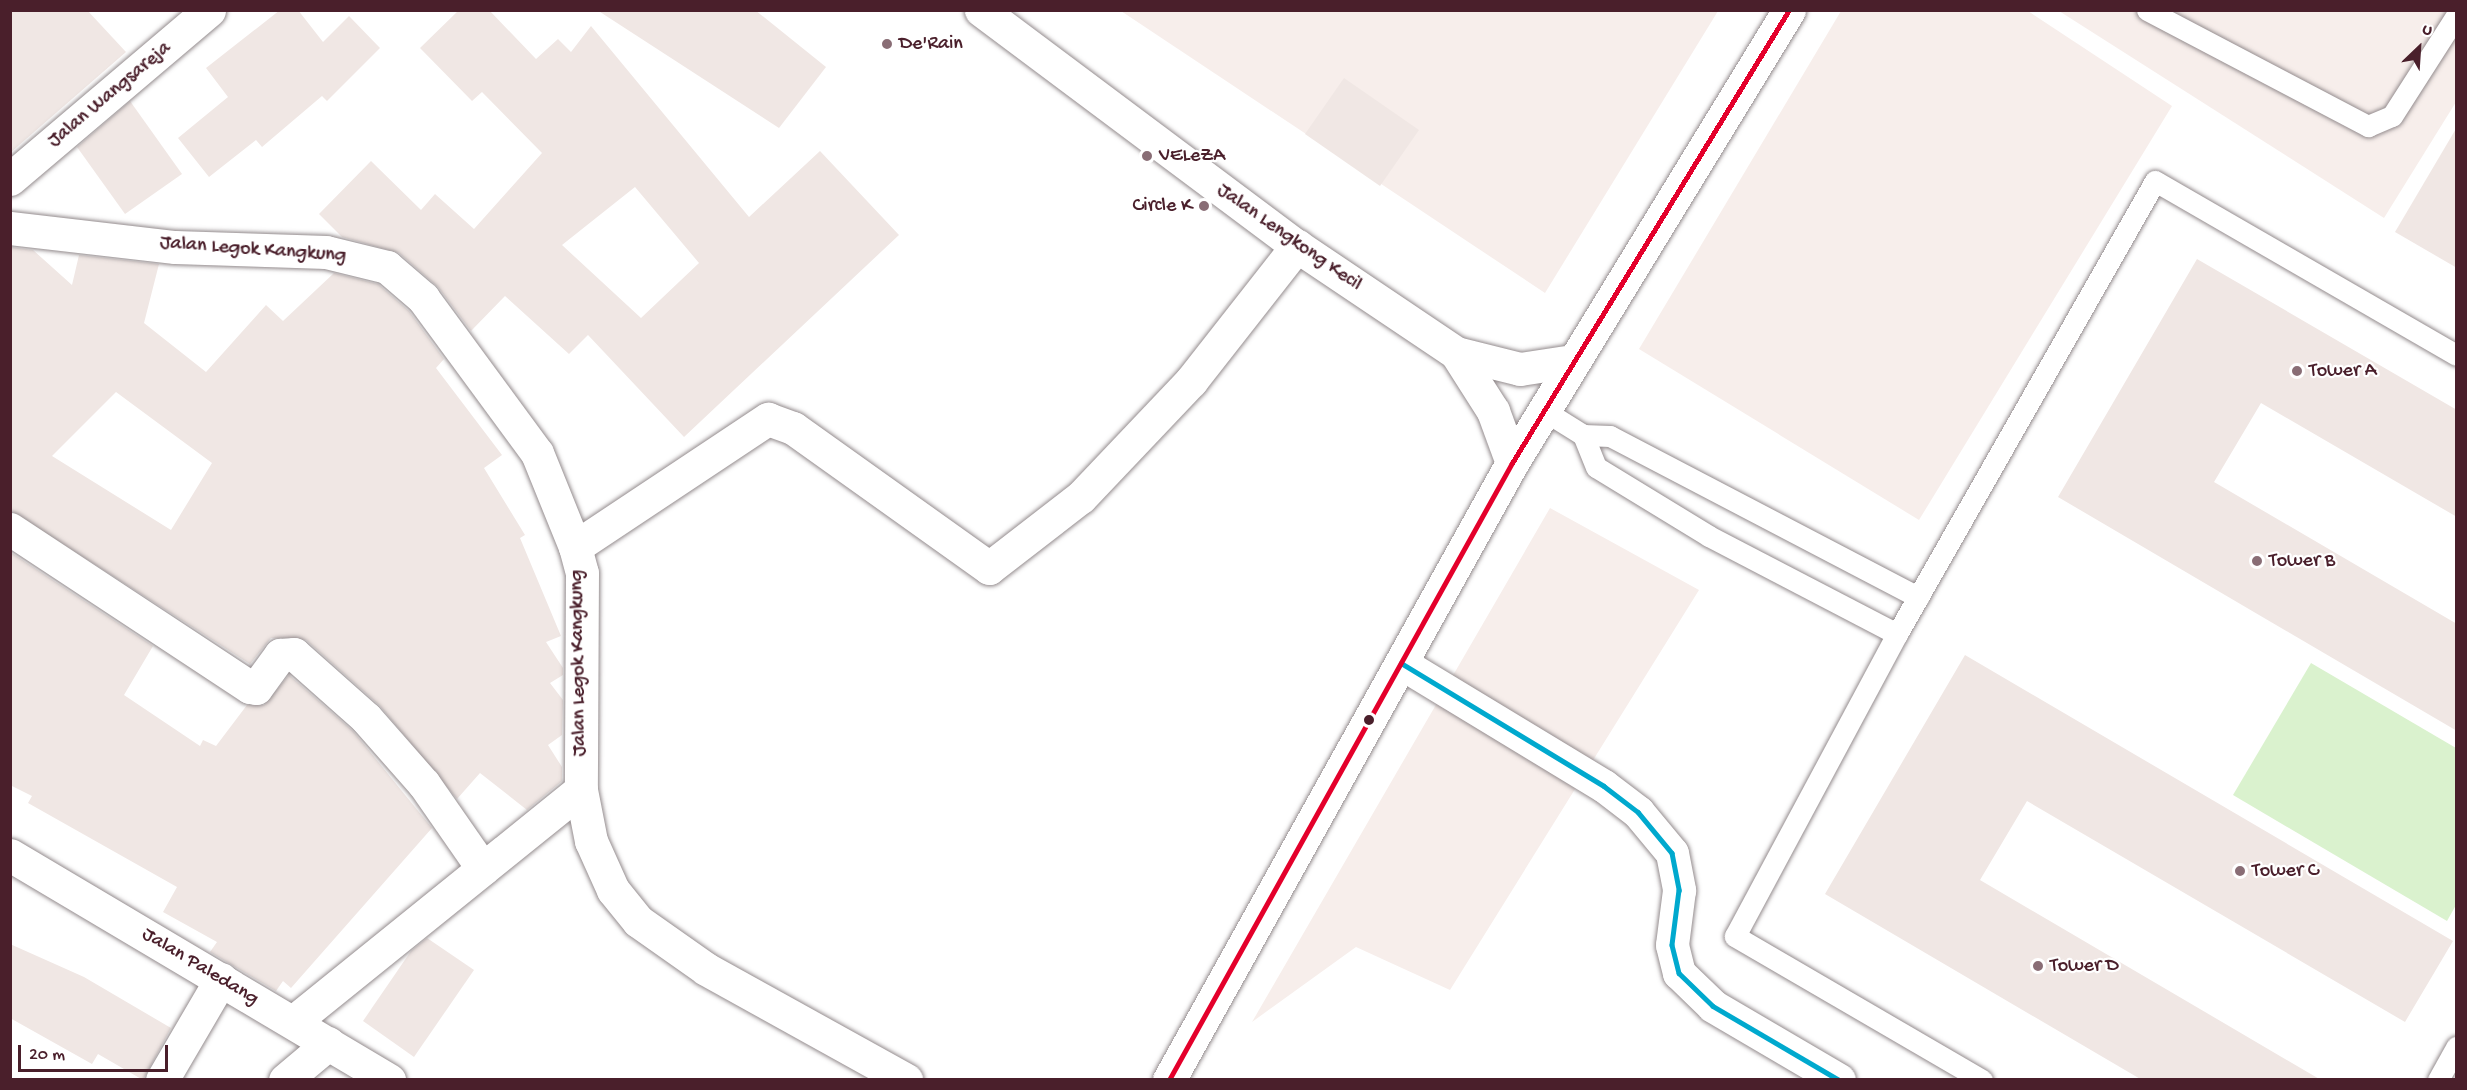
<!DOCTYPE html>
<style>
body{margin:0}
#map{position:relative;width:2467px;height:1090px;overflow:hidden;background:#fff;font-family:"Gochi Hand",sans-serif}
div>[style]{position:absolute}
.built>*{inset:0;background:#f7eeeb}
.green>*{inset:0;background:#daf2ce}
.building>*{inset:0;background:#f0e7e4}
.roads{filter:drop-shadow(0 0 2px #948c8e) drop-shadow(0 0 2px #948c8e)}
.lane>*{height:21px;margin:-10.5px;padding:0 10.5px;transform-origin:10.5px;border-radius:10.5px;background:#fff}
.street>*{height:33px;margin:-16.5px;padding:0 16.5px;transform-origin:16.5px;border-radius:16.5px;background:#fff}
.secondary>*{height:33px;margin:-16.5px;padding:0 16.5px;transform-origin:16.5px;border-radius:16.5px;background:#fff}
.bus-1>*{height:4.5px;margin:-2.25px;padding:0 2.25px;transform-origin:2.25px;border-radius:2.25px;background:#00a9ce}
.bus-2>*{height:4.5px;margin:-2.25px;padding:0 2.25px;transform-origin:2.25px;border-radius:2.25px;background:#e4002b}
.dots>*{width:16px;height:16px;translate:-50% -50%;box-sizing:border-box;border:3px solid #fff;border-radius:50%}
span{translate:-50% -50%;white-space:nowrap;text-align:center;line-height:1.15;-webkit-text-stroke:4.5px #fff;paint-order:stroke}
.poi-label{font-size:20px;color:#4a1f2b}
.left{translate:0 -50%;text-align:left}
.right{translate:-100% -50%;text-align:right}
.street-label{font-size:20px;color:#4a1f2b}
.frame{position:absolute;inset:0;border:12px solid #4a1f2b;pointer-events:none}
.north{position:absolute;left:2389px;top:18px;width:60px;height:60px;-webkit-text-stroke:4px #fff;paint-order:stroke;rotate:25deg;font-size:16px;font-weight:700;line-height:24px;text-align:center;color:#4a1f2b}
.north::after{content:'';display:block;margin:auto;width:21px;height:27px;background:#4a1f2b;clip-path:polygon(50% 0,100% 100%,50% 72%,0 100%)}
.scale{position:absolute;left:18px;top:1045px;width:150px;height:27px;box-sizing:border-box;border:3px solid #4a1f2b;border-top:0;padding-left:8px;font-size:18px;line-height:21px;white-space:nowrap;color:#4a1f2b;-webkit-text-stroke:4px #fff;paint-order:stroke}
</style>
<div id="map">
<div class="built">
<i style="clip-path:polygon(1121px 11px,1718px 11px,1545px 293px)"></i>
<i style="clip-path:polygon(1841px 11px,2028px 11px,2172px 106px,1919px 520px,1639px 349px)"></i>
<i style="clip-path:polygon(2059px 11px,2456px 11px,2456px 102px,2384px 218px)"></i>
<i style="clip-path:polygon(1550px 508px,1699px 590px,1450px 990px,1356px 947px,1252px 1022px)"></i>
</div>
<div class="green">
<i style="clip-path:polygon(2311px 663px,2456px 748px,2456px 905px,2447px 921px,2233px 795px)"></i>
</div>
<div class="building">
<i style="clip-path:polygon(10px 10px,87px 10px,126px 52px,10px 153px)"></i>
<i style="clip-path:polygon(280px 10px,298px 10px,323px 42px,349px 16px,380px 48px,327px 101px,322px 96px,262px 147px,256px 140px,209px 177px,178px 138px,228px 97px,206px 68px)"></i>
<i style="clip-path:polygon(evenodd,459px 10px,489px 10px,536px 59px,558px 39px,571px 52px,591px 26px,749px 217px,820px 151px,899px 235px,684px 437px,588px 335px,569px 354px,505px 296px,471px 331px,438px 287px,399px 253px,342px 237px,319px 214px,371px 161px,421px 210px,435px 194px,474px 229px,542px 153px,482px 92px,472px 101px,420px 48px,459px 10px,635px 187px,699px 263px,641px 318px,562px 245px,635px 187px)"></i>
<i style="clip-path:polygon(597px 10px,755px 10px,826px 67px,779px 128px)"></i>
<i style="clip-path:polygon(1344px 78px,1419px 130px,1380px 186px,1305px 134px)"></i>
<i style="clip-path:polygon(130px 101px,182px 174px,125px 214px,77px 147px)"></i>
<i style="clip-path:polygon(2457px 127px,2457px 268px,2395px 232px)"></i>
<i style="clip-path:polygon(evenodd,10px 247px,33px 250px,72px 285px,79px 255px,159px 264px,144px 323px,206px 372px,266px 305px,283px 321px,334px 273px,378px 284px,409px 311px,444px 359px,436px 368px,502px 455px,484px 468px,525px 535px,520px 538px,561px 636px,546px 642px,563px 668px,563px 675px,550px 683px,563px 700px,562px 735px,548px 745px,562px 767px,562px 781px,527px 810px,480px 773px,457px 799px,380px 706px,306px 640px,271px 638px,250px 664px,10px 510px,10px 247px,116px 392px,212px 463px,171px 530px,52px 456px,116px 392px)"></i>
<i style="clip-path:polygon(2197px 259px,2457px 410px,2457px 517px,2261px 403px,2214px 482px,2457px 624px,2457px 731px,2058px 497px)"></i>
<i style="clip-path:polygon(10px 552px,153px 646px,124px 695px,200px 746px,203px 740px,216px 746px,247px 705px,264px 705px,289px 675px,353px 731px,432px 828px,291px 988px,283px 981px,276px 991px,210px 952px,217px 942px,163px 912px,177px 887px,28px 803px,32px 796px,10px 785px)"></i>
<i style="clip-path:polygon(1965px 655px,2453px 941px,2405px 1022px,2027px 801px,1980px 880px,2321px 1080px,2142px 1080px,1825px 894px)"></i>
<i style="clip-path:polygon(427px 938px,474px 970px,414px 1057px,363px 1021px,411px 951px)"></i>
<i style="clip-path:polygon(10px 944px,84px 977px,171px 1028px,143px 1080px,98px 1054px,92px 1064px,10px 1018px)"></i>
</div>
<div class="roads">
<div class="lane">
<i style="left:2147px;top:10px;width:250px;rotate:27.7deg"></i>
<i style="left:2368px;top:126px;width:26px;rotate:-23deg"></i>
<i style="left:2392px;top:116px;width:119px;rotate:-57.4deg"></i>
<i style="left:1543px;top:410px;width:47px;rotate:32deg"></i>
<i style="left:1897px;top:634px;width:212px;rotate:-152.5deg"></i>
<i style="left:1709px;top:536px;width:132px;rotate:-148.6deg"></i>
<i style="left:1596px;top:467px;width:35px;rotate:-112deg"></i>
<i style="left:1583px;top:435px;width:27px;rotate:2deg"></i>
<i style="left:1610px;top:436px;width:348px;rotate:27.6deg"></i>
<i style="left:1982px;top:1080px;width:286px;rotate:-149.8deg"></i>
<i style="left:1735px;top:936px;width:343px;rotate:-61.8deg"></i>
<i style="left:1897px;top:634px;width:521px;rotate:-60.34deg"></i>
<i style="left:2155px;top:181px;width:348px;rotate:30deg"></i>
<i style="left:2438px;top:1080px;width:38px;rotate:-61deg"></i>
</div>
<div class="street">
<i style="left:10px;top:179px;width:261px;rotate:-40.3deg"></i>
<i style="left:10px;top:228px;width:166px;rotate:6.6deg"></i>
<i style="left:175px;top:247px;width:151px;rotate:1.9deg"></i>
<i style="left:326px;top:252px;width:63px;rotate:13.8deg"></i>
<i style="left:387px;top:267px;width:48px;rotate:40.7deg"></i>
<i style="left:423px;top:298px;width:192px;rotate:53.7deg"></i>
<i style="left:537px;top:453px;width:101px;rotate:68deg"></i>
<i style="left:575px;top:547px;width:27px;rotate:75deg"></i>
<i style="left:582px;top:573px;width:217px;rotate:90.3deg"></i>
<i style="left:581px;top:790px;width:52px;rotate:78.9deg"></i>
<i style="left:591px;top:841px;width:54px;rotate:65.8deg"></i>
<i style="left:613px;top:890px;width:40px;rotate:51deg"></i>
<i style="left:638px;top:921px;width:83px;rotate:35.2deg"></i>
<i style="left:706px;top:969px;width:229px;rotate:29deg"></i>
<i style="left:10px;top:529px;width:287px;rotate:33.4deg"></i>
<i style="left:250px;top:687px;width:6px;rotate:9deg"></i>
<i style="left:256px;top:688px;width:41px;rotate:-54deg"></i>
<i style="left:280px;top:655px;width:14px;rotate:-4deg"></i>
<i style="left:294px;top:654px;width:96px;rotate:41.6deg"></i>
<i style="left:366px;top:718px;width:88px;rotate:48.7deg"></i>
<i style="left:424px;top:784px;width:103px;rotate:55.2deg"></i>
<i style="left:575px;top:547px;width:232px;rotate:-33.6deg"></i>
<i style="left:768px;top:419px;width:27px;rotate:20deg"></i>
<i style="left:793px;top:428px;width:241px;rotate:35.5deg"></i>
<i style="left:989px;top:568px;width:116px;rotate:-37.7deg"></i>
<i style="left:1081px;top:497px;width:160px;rotate:-46.5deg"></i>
<i style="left:1191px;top:381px;width:172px;rotate:-51.9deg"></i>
<i style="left:1401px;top:663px;width:237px;rotate:31.2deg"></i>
<i style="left:1604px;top:786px;width:43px;rotate:37.4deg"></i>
<i style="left:1638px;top:812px;width:53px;rotate:50.3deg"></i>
<i style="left:1672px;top:853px;width:38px;rotate:79deg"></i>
<i style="left:1679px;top:890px;width:55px;rotate:97.3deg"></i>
<i style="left:1672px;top:945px;width:29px;rotate:76deg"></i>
<i style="left:1679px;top:973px;width:47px;rotate:44.1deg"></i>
<i style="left:1713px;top:1006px;width:146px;rotate:30.4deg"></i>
<i style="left:10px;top:855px;width:441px;rotate:30.7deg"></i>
<i style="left:293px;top:1022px;width:370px;rotate:-38.9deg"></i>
<i style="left:162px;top:1080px;width:117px;rotate:-59.7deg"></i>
<i style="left:285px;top:1080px;width:57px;rotate:-40.1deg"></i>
</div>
<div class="secondary">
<i style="left:981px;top:10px;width:394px;rotate:36.8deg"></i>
<i style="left:1297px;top:246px;width:192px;rotate:33.9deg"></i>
<i style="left:1456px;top:353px;width:66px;rotate:14deg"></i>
<i style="left:1520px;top:369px;width:53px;rotate:-8.7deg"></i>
<i style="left:1456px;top:353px;width:69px;rotate:57.5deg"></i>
<i style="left:1493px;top:411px;width:55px;rotate:69.9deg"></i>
<i style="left:1169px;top:1080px;width:706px;rotate:-60.93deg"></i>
<i style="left:1512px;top:463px;width:531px;rotate:-58.56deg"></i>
</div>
</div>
<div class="bus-1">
<i style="left:1401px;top:663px;width:237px;rotate:31.2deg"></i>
<i style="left:1604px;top:786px;width:43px;rotate:37.4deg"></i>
<i style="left:1638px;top:812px;width:53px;rotate:50.3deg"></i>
<i style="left:1672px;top:853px;width:38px;rotate:79deg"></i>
<i style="left:1679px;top:890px;width:55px;rotate:97.3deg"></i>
<i style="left:1672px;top:945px;width:29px;rotate:76deg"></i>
<i style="left:1679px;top:973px;width:47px;rotate:44.1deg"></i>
<i style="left:1713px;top:1006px;width:146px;rotate:30.4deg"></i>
</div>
<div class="bus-2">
<i style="left:1169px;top:1080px;width:706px;rotate:-60.93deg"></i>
<i style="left:1512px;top:463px;width:531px;rotate:-58.56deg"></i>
</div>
<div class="dots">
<i style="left:887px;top:44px;background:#896d75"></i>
<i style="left:1147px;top:156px;background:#896d75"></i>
<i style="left:1204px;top:206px;background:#896d75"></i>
<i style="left:2297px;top:371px;background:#896d75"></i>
<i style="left:2257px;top:561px;background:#896d75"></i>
<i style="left:1369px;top:720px;background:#4a1f2b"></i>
<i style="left:2240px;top:871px;background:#896d75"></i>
<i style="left:2038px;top:966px;background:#896d75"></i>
</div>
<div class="poi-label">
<span class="left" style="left:899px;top:44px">De'Rain</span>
<span class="left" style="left:1159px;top:156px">VELeZA</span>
<span class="right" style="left:1192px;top:206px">Circle K</span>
<span class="left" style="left:2309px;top:371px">Tower A</span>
<span class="left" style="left:2269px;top:561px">Tower B</span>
<span class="left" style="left:2252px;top:871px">Tower C</span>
<span class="left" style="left:2050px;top:966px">Tower D</span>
</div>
<div class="street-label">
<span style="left:110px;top:95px;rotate:-40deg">Jalan Wangsareja</span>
<span style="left:1289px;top:238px;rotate:35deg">Jalan Lengkong Kecil</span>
<span style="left:253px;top:250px;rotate:4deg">Jalan Legok Kangkung</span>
<span style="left:579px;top:663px;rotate:-91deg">Jalan Legok Kangkung</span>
<span style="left:200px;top:967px;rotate:31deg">Jalan Paledang</span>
</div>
<div class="frame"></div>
<div class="north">U</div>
<div class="scale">20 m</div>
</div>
